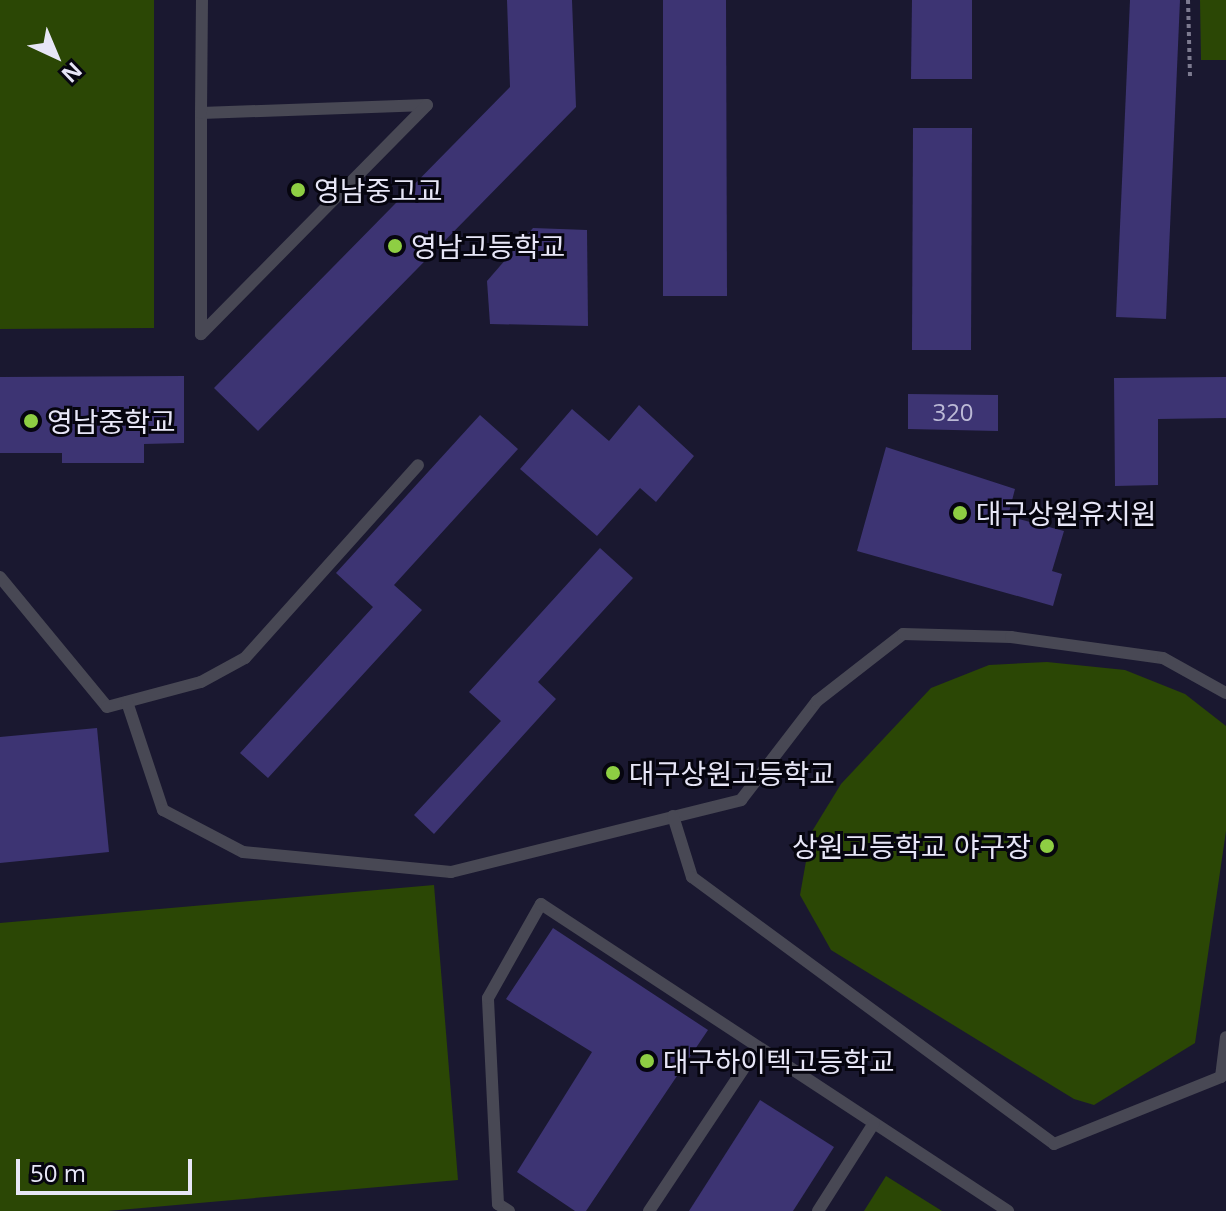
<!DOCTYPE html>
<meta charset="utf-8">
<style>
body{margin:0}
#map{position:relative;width:1226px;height:1211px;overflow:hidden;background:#1a1830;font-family:"Open Sans","Noto Sans KR",sans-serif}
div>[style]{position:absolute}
.green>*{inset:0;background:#2b4705}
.building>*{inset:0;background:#3d3473}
.path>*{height:4px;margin-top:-2px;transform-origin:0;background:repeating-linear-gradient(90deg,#7d7b90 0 4px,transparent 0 8px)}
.service>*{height:12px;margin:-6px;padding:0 6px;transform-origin:6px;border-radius:6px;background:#484854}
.dots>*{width:22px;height:22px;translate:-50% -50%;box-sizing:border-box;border:4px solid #06050f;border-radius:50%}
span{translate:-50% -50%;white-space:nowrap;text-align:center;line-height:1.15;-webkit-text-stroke:6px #06050f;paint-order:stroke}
.number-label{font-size:24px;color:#bcbad6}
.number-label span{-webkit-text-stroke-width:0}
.poi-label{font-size:28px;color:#e7e6f7}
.left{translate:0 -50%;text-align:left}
.right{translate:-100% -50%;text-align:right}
.north{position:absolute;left:16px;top:16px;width:80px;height:80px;-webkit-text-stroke:6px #06050f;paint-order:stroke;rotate:136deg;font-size:22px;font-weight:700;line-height:32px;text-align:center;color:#e7e6f7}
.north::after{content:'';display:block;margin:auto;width:28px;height:36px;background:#e7e6f7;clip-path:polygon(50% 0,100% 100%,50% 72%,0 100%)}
.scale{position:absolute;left:16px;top:1159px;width:176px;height:36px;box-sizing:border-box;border:4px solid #e7e6f7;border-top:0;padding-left:10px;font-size:24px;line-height:28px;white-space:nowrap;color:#e7e6f7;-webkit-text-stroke:6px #06050f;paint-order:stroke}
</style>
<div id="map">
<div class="green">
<i style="clip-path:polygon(0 0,154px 0,154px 328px,0 329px)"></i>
<i style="clip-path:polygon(1200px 0,1226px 0,1226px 60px,1201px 60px)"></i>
<i style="clip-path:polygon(1047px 662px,1125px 670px,1185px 694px,1226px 726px,1226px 831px,1195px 1043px,1094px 1105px,1074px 1099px,831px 950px,800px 895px,811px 833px,841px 784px,931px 688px,989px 665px)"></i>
<i style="clip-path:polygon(434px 885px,458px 1180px,108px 1211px,0 1211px,0 923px)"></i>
<i style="clip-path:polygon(886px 1176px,942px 1211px,864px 1211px)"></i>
</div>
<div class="building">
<i style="clip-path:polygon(507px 0,572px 0,576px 107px,258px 431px,214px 388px,510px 87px)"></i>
<i style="clip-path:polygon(663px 0,726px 0,727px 296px,663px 296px)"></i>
<i style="clip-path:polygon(912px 0,972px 0,972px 79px,911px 79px)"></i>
<i style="clip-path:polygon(1130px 0,1180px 0,1166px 319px,1116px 317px)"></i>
<i style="clip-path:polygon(913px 128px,972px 128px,971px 350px,912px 350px)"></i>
<i style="clip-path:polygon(533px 228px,587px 230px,588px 326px,490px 324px,487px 281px)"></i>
<i style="clip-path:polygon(184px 376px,184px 443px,144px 444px,144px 463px,62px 463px,62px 453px,0 453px,0 377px)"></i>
<i style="clip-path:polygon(1226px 377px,1226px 418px,1158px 419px,1158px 485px,1115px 486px,1114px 378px)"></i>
<i style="clip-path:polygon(908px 394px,998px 395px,998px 431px,908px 429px)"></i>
<i style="clip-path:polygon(639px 405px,694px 456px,656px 502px,640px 488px,597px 536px,520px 469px,572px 409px,609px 441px)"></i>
<i style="clip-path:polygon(480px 415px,518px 449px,394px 585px,422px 610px,268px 778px,240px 753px,373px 607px,336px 573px)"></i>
<i style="clip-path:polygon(886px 447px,1015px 489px,1008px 516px,1064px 531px,1052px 571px,1062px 574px,1053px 606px,857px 551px)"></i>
<i style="clip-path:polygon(600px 548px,633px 578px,538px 682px,556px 699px,434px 834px,414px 815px,501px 721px,469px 692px)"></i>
<i style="clip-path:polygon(97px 728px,109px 852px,0 863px,0 737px)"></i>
<i style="clip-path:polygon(553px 928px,708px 1030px,586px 1211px,575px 1211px,517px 1172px,592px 1052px,506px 999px)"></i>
<i style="clip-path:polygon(760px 1100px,834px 1147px,793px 1211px,689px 1211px)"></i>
</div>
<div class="path">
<i style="left:1188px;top:0;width:77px;rotate:88.5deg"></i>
</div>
<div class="service">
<i style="left:201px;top:113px;width:226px;rotate:-2deg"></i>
<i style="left:427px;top:105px;width:322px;rotate:134.6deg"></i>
<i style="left:201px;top:334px;width:221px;rotate:-90deg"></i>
<i style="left:201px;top:113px;width:113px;rotate:-89.5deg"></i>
<i style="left:0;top:577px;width:168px;rotate:50.5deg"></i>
<i style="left:107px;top:707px;width:97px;rotate:-14.9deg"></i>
<i style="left:201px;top:682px;width:50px;rotate:-28.6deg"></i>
<i style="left:245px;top:658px;width:259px;rotate:-48.1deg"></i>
<i style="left:127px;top:702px;width:114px;rotate:71.6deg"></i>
<i style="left:163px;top:810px;width:90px;rotate:27.7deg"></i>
<i style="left:243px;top:852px;width:209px;rotate:5.5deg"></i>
<i style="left:451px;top:872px;width:299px;rotate:-13.9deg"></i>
<i style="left:741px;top:800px;width:125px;rotate:-52.5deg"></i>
<i style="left:817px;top:701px;width:109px;rotate:-37.9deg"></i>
<i style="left:903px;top:634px;width:108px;rotate:1.6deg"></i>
<i style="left:1011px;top:637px;width:153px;rotate:7.9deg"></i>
<i style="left:1163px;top:658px;width:72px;rotate:29.1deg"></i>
<i style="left:673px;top:816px;width:64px;rotate:72.7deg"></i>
<i style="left:692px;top:877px;width:450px;rotate:36.4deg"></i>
<i style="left:1054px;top:1144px;width:180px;rotate:-21.9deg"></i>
<i style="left:1221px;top:1077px;width:40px;rotate:-82.9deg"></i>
<i style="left:509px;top:1211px;width:13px;rotate:-148deg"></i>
<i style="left:498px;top:1204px;width:206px;rotate:-92.8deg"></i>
<i style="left:488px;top:998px;width:108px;rotate:-60.6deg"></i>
<i style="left:541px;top:904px;width:559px;rotate:33.32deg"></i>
<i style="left:649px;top:1211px;width:197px;rotate:-56.4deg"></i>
<i style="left:818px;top:1211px;width:104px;rotate:-57.5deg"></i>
</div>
<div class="dots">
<i style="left:298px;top:190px;background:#8ece43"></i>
<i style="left:395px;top:246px;background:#8ece43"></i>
<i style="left:31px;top:421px;background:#8ece43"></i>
<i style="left:960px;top:513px;background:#8ece43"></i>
<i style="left:613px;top:773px;background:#8ece43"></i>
<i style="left:1047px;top:846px;background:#8ece43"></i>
<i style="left:647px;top:1061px;background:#8ece43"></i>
</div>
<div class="number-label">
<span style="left:953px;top:412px">320</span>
</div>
<div class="poi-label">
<span class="left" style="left:314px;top:190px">영남중고교</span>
<span class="left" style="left:411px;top:246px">영남고등학교</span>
<span class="left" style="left:47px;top:421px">영남중학교</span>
<span class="left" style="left:976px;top:513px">대구상원유치원</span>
<span class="left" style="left:629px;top:773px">대구상원고등학교</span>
<span class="right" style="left:1031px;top:846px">상원고등학교 야구장</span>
<span class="left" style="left:663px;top:1061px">대구하이텍고등학교</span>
</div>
<div class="north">N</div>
<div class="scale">50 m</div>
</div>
